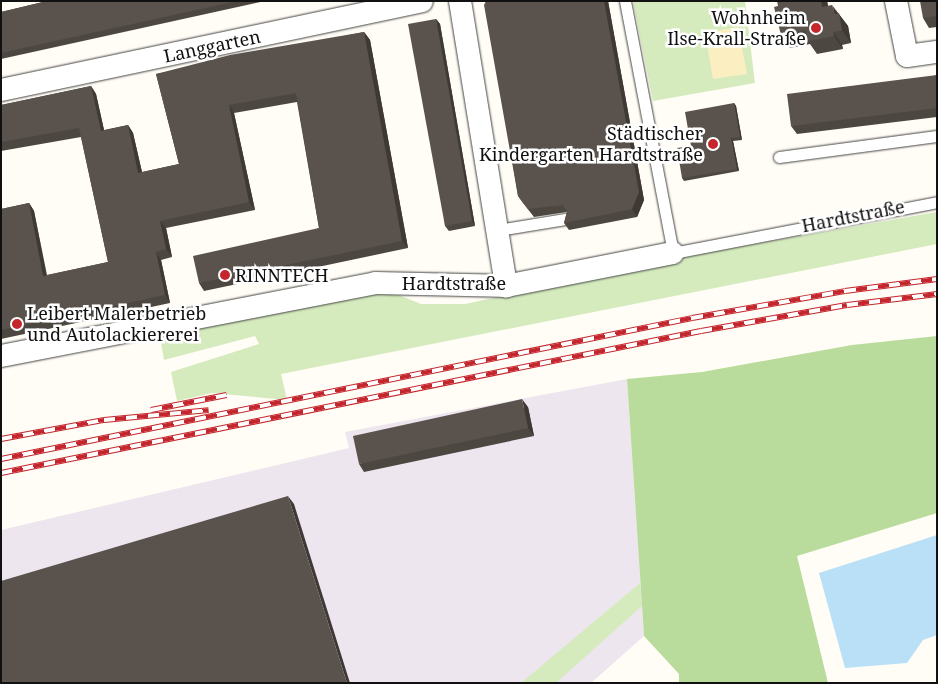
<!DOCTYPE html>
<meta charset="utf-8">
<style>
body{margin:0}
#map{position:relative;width:938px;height:684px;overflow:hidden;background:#fffdf5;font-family:"Noto Serif",serif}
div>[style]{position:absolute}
.industrial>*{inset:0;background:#eee6ef}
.green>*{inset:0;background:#d5ebbd}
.forest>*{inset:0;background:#b9dc9c}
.sand>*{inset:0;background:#fbeec1}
.water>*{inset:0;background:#b9e0f7}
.roads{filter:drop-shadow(0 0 1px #444) drop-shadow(0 0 1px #444)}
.lane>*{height:11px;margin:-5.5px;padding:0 5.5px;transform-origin:5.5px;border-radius:5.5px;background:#fff}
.street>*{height:22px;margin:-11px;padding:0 11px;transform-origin:11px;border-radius:11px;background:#fff}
.rail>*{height:5.5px;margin-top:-2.75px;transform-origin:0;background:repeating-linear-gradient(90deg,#fff 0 11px,#c4262e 0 22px);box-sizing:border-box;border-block:1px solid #c4262e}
.wall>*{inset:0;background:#4d4742}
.shaded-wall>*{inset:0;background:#3f3936}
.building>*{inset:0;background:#5a524d}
.dots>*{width:14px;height:14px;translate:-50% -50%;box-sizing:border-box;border:2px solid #fff;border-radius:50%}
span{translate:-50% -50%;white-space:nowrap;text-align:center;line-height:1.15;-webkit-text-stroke:5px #fff;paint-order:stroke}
.poi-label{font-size:18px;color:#111}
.right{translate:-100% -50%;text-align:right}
.left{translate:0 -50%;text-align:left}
.street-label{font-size:18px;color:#111}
.frame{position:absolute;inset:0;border:2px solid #111;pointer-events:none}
</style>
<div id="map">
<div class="industrial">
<i style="clip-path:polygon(627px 379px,644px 636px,591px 683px,1px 683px,1px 530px,349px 448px,345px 432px)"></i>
</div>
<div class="green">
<i style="clip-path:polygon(633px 1px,745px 1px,755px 83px,653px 101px)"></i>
<i style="clip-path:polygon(937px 212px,937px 244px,281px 374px,287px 400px,212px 393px,177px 401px,171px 372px,259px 344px,255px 336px,164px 360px,159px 332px,376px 286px,421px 304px,465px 304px,675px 258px)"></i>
<i style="clip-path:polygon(640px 583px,642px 606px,556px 683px,521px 683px)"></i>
</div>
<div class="forest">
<i style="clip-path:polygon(937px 336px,937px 513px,797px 556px,828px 683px,679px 683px,679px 674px,644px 636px,627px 379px,702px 372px,852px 345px)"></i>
</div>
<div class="sand">
<i style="clip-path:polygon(738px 27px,747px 74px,713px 79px,705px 33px)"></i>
</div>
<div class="water">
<i style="clip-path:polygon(937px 535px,937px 635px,923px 640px,907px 663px,845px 668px,819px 573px)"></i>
</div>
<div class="roads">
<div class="lane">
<i style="left:625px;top:1px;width:257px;rotate:79.2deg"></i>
<i style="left:673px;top:253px;width:269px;rotate:-10.9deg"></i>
<i style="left:779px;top:157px;width:159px;rotate:-7.6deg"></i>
<i style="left:498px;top:230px;width:68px;rotate:-9.3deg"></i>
</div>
<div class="street">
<i style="left:460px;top:1px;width:289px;rotate:80.8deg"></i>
<i style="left:896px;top:1px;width:56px;rotate:78.7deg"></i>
<i style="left:907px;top:56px;width:30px;rotate:-8deg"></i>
<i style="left:1px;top:90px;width:430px;rotate:-11.9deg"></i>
<i style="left:1px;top:356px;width:381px;rotate:-11deg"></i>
<i style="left:375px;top:283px;width:131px;rotate:1.3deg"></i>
<i style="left:506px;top:286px;width:170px;rotate:-11.2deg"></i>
</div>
</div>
<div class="rail">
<i style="left:151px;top:410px;width:77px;rotate:-11.2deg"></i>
<i style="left:1px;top:439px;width:105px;rotate:-10.5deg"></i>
<i style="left:104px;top:420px;width:105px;rotate:-5.4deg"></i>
<i style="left:1px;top:459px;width:705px;rotate:-11.53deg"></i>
<i style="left:692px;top:318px;width:155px;rotate:-10deg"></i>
<i style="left:845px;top:291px;width:93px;rotate:-7.4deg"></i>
<i style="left:1px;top:473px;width:714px;rotate:-11.47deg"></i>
<i style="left:701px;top:331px;width:148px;rotate:-10.1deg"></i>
<i style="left:847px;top:305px;width:91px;rotate:-7deg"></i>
</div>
<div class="wall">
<i style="clip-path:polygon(47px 1px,265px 1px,1px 59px,1px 12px)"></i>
<i style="clip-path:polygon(486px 1px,608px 1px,644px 200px,637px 217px,569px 230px,564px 223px,567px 212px,534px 217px,523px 203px,518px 196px)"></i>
<i style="clip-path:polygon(827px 1px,828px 6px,838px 13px,848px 26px,851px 43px,842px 45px,843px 49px,817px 54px,810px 44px,790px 48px,781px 35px,778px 6px)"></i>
<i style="clip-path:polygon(937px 1px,937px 27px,929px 28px,923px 18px)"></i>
<i style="clip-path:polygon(436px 19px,440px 24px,475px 226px,449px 231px,445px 226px)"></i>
<i style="clip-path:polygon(364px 32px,370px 40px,408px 248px,204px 291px,199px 283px,319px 228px,297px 102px,234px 113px,255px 210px,166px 228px,172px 257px,161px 260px,170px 303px,1px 339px,1px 209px,29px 203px,34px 211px,47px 275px,108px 262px,81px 137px,1px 151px,1px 105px,91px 86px,96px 94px,104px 130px,128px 125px,133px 133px,142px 172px,179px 164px,156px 74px)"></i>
<i style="clip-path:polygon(937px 75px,937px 117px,797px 134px,791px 126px)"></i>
<i style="clip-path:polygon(734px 103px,736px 106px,742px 140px,733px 141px,739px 171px,684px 181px,682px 178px,691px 146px)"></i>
<i style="clip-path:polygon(528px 407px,534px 436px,364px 472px,359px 464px)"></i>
</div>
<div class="shaded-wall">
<i style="clip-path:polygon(604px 1px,608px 1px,644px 200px,637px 217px,632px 209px)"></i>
<i style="clip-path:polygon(821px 1px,827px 1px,831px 20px,822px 7px)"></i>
<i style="clip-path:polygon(832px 5px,848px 26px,851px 43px,842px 30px,835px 14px)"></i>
<i style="clip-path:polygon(436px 19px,440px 24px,475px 226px,472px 221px)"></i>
<i style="clip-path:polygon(364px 32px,370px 40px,408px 248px,402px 241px)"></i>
<i style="clip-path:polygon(833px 32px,842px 45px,843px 49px,834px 36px)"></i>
<i style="clip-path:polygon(91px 86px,96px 94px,106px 139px,101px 131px)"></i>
<i style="clip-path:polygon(734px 103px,736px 106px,742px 140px,740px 137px)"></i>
<i style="clip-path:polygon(229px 105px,234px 113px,255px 210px,249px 202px)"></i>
<i style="clip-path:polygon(128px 125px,133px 133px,144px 181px,138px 173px)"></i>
<i style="clip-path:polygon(731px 138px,733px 141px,739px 171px,737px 169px)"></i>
<i style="clip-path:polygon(29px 203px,34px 211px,48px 284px,43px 276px)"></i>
<i style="clip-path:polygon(160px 221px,166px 228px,172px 257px,166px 249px)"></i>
<i style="clip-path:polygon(156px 252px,161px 260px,170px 303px,165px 295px)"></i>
<i style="clip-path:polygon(522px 399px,528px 407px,534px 436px,528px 428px)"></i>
<i style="clip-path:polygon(288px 496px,294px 504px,350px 683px,347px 683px)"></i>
</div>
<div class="building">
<i style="clip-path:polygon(47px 1px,237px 1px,1px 53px,1px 12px)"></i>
<i style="clip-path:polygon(486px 1px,604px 1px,639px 192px,632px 209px,564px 223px,567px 211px,563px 205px,528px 209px,518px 196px,484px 5px)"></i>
<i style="clip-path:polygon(777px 1px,821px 1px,822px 7px,832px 5px,835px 14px,839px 13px,842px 30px,833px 32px,834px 36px,808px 41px,806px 30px,781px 35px,774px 7px,778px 6px)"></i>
<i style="clip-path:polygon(920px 1px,937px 1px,937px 16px,923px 18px)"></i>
<i style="clip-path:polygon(436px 19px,472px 221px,445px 226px,408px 24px)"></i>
<i style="clip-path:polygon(364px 32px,402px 241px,199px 283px,193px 256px,319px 228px,296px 93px,229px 105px,249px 202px,160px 221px,166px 249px,156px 252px,165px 295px,1px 330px,1px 209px,29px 203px,43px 276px,108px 262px,79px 128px,1px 142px,1px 105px,91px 86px,101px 131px,128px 125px,138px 173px,179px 164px,156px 74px,230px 55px)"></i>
<i style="clip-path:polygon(937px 75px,937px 108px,791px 126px,787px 94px)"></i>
<i style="clip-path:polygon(734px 103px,740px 137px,731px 138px,737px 169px,682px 178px,677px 148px,691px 146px,685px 112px)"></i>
<i style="clip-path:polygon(522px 399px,528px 428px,359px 464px,353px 436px)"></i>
<i style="clip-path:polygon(288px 496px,347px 683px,1px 683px,1px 581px)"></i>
</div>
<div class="dots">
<i style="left:816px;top:28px;background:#c4262e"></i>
<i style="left:713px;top:144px;background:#c4262e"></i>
<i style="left:225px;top:275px;background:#c4262e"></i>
<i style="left:17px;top:324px;background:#c4262e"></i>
</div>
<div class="poi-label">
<span class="right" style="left:806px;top:28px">Wohnheim<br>Ilse-Krall-Straße</span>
<span class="right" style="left:703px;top:144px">Städtischer<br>Kindergarten Hardtstraße</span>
<span class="left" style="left:235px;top:275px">RINNTECH</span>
<span class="left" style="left:27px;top:324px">Leibert Malerbetrieb<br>und Autolackiererei</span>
</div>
<div class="street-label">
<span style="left:212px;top:46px;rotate:-12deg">Langgarten</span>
<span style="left:853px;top:216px;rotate:-11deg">Hardtstraße</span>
<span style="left:454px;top:283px">Hardtstraße</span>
</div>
<div class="frame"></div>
</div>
